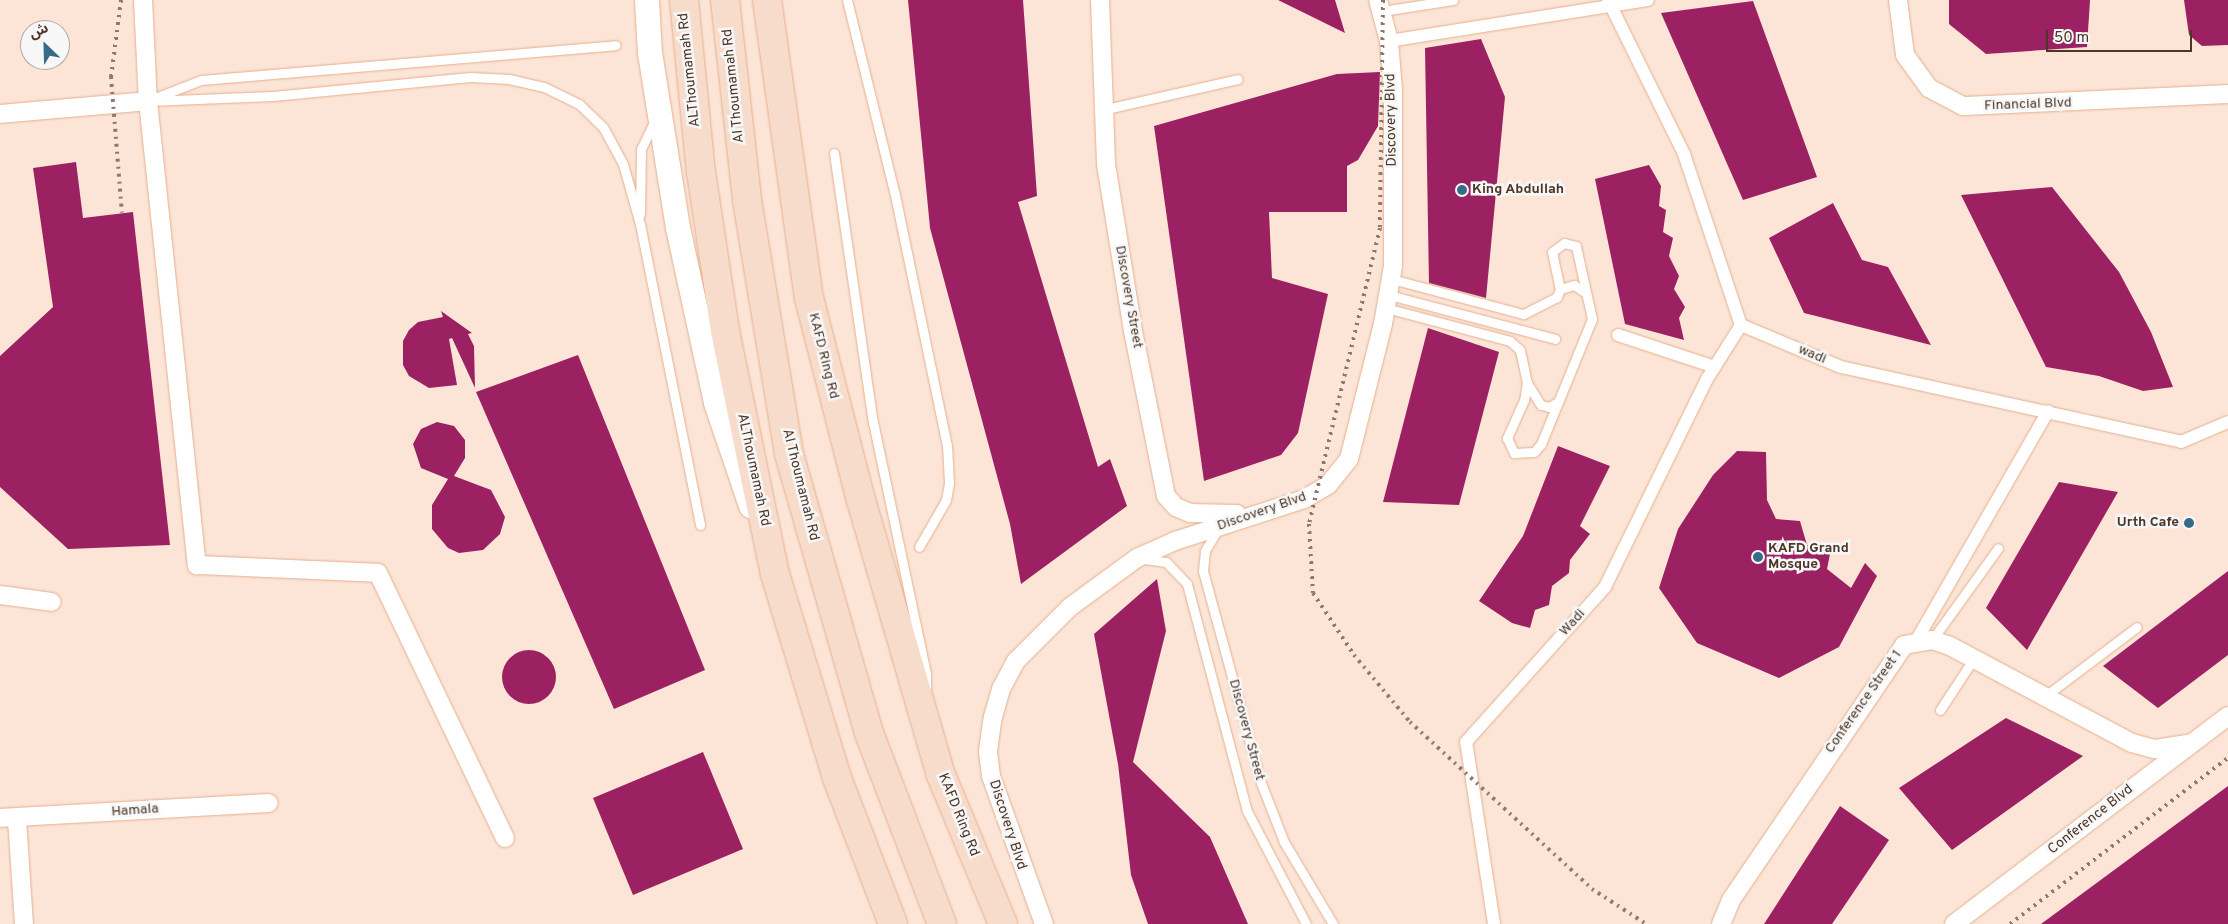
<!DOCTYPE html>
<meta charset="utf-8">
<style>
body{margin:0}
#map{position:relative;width:2228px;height:924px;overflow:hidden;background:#fce5d7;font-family:Overpass,"Noto Sans Arabic",sans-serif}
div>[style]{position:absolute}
.building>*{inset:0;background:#9c2163}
.round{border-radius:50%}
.roads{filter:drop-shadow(0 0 1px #e5af8d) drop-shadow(0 0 1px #e5af8d)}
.service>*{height:9px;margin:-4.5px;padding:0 4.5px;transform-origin:4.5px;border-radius:4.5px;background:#fff}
.pedestrian>*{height:12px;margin:-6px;padding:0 6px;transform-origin:6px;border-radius:6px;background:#fff}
.minor>*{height:18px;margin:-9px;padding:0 9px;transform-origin:9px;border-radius:9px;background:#fff}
.secondary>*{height:24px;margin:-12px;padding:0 12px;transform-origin:12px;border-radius:12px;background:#fff}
.primary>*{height:28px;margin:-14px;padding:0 14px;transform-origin:14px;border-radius:14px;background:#f7dccb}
.rail>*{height:4px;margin-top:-2px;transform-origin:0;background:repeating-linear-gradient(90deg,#8e786a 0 2.5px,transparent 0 7.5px)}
.dots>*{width:14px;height:14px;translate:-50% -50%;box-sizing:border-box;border:2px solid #f7f7f7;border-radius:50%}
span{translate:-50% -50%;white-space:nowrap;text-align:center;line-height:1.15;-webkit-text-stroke:5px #f7f7f7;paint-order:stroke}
.street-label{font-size:14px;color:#4c3628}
.poi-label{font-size:14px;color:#4c3628;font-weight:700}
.left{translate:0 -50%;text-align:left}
.right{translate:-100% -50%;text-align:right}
.north{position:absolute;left:20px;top:20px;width:50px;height:50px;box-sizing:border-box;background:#f7f7f7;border:1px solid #b3aaa4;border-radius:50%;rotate:336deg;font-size:14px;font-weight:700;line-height:20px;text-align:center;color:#4c3628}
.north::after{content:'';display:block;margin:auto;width:18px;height:22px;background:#366c88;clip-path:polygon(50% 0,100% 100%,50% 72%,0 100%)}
.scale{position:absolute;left:2046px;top:30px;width:146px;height:22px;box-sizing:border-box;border:2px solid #4c3628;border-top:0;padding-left:6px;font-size:15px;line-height:18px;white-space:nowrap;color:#4c3628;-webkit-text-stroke:4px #f7f7f7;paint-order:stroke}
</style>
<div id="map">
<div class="building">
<i style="clip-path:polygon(908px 0,1023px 0,1037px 196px,1018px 202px,1098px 467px,1110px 459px,1127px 506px,1021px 584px,1010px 524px,930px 228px)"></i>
<i style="clip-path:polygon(1278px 0,1335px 0,1345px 33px)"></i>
<i style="clip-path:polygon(1949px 0,2090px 0,2087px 47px,1986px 54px,1949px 24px)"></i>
<i style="clip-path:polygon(2184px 0,2228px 0,2228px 45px,2202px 46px,2189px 35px)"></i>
<i style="clip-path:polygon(1753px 1px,1817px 177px,1743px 200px,1661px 13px)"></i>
<i style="clip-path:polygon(1481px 39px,1505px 97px,1486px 298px,1429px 283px,1425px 48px)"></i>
<i style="clip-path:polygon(1380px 72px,1378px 126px,1358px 160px,1347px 166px,1347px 212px,1269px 212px,1272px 278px,1328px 294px,1298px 433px,1281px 455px,1204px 481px,1154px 126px,1337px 74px)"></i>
<i style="clip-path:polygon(76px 162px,83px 218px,133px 212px,170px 545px,68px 549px,0 487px,0 356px,53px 307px,33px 168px)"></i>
<i style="clip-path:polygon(1649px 165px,1661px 186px,1659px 206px,1666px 210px,1663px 232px,1673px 238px,1669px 256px,1679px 276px,1674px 289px,1685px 307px,1679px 318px,1684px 340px,1625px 324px,1595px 179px)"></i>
<i style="clip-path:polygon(2052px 187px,2119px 272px,2151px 332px,2173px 387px,2143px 391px,2099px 376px,2046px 367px,1961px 195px)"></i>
<i style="clip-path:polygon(1833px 203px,1862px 260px,1888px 267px,1931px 345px,1804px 313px,1769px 238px)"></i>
<i style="clip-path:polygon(441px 311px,472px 333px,468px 334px,474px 346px,475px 388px,452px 338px,449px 339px,457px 385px,429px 388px,409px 376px,403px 365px,403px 341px,409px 330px,418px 322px,443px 317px)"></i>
<i style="clip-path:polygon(1428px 328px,1499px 352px,1459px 505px,1383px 502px)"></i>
<i style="clip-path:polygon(578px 355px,705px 670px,614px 709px,476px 392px)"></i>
<i style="clip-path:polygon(437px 422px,454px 426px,465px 440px,465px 458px,454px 476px,491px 490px,505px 517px,500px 534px,483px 550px,459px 553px,448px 548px,432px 529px,432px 505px,448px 479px,421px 468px,413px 444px,421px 429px)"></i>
<i style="clip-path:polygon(1558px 446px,1610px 466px,1580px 526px,1590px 534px,1570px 560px,1569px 573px,1552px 586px,1549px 605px,1535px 610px,1530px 628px,1512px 623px,1479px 601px,1523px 536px)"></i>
<i style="clip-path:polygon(1737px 451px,1766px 452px,1767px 500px,1776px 519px,1800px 521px,1807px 545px,1830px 554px,1827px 569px,1851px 588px,1865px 563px,1877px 576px,1839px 647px,1779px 678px,1697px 643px,1659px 588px,1678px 529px,1713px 475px)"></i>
<i style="clip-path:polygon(2059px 482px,2118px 492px,2027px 650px,1986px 608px)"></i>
<i style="clip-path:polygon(2228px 571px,2228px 655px,2158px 708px,2103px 666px)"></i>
<i style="clip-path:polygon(1157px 579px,1166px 631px,1133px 762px,1210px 837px,1248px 924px,1148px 924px,1131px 875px,1118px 764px,1094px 634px)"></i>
<i class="round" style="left:502px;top:650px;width:54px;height:54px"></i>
<i style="clip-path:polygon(2006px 718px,2083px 756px,1952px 850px,1899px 788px)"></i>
<i style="clip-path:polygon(703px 752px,743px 849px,633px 895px,593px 798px)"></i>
<i style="clip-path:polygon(2228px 786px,2228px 924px,2041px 924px)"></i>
<i style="clip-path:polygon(1840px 806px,1889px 840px,1832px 924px,1764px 924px)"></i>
</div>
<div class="roads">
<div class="service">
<i style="left:847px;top:0;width:201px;rotate:76.2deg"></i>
<i style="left:895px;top:195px;width:255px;rotate:78.3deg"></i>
<i style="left:947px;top:445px;width:38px;rotate:87deg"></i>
<i style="left:949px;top:483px;width:17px;rotate:100deg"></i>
<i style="left:946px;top:500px;width:54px;rotate:119.9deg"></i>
<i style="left:1382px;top:11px;width:72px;rotate:-8.8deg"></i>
<i style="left:155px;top:98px;width:49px;rotate:-21.4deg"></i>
<i style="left:201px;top:80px;width:416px;rotate:-4.8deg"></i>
<i style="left:148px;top:101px;width:125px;rotate:-2.3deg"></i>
<i style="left:273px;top:96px;width:198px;rotate:-5.5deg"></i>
<i style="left:470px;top:77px;width:39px;rotate:3deg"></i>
<i style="left:509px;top:79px;width:36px;rotate:13deg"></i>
<i style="left:544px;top:87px;width:39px;rotate:26deg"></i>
<i style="left:579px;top:104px;width:33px;rotate:44deg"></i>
<i style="left:603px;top:127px;width:42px;rotate:61.6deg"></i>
<i style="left:623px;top:164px;width:62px;rotate:74.2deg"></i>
<i style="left:640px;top:224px;width:307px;rotate:78.7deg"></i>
<i style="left:1102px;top:110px;width:139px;rotate:-12.8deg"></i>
<i style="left:834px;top:153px;width:272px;rotate:81.8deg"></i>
<i style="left:873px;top:422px;width:257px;rotate:78.1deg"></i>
<i style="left:926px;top:673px;width:14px;rotate:90deg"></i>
<i style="left:640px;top:214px;width:65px;rotate:-89.1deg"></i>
<i style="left:641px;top:149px;width:32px;rotate:-64deg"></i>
<i style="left:1560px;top:289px;width:15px;rotate:-16deg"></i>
<i style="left:1574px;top:285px;width:14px;rotate:34deg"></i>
<i style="left:1389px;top:295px;width:172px;rotate:14.8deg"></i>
<i style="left:1386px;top:308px;width:128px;rotate:14.9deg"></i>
<i style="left:1510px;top:341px;width:13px;rotate:42deg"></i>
<i style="left:1520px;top:350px;width:33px;rotate:78deg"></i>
<i style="left:1527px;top:382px;width:18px;rotate:99deg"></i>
<i style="left:1524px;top:400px;width:42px;rotate:114.1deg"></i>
<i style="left:1507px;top:438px;width:17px;rotate:65deg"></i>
<i style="left:1514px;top:453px;width:20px;rotate:-3deg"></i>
<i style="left:1534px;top:452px;width:11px;rotate:-49deg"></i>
<i style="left:1541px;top:444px;width:135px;rotate:-67.8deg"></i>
<i style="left:1592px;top:319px;width:75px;rotate:-102.4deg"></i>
<i style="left:1576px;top:246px;width:12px;rotate:-166deg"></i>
<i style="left:1564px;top:243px;width:15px;rotate:143deg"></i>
<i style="left:1552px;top:252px;width:38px;rotate:78deg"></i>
<i style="left:1560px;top:289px;width:9px;rotate:111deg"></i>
<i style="left:1557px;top:297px;width:38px;rotate:153deg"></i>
<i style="left:1523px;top:314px;width:137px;rotate:-165.1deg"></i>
<i style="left:1527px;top:383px;width:26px;rotate:58deg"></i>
<i style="left:1541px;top:405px;width:8px;rotate:14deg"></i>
<i style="left:1549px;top:407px;width:10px;rotate:-29deg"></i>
<i style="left:1218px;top:529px;width:26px;rotate:121deg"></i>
<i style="left:1205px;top:551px;width:20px;rotate:96deg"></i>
<i style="left:1203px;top:571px;width:220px;rotate:74.7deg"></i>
<i style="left:1261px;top:783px;width:63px;rotate:68.7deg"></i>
<i style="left:1284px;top:842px;width:96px;rotate:59.1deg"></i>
<i style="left:1144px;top:559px;width:22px;rotate:8deg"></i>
<i style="left:1166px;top:562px;width:30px;rotate:46deg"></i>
<i style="left:1187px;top:584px;width:235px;rotate:75.2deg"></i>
<i style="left:1247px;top:811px;width:127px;rotate:62.4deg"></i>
<i style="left:1932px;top:640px;width:113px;rotate:-54.3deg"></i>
<i style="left:2044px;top:697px;width:116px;rotate:-37deg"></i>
<i style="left:1940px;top:710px;width:62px;rotate:-56.8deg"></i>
</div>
<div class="pedestrian">
<i style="left:1608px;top:0;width:172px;rotate:63.7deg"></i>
<i style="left:1684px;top:154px;width:180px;rotate:71.6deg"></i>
<i style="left:1741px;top:325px;width:108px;rotate:22.8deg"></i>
<i style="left:1841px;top:367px;width:348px;rotate:12.4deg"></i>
<i style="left:2181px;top:442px;width:51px;rotate:-23.1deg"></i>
<i style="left:1389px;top:41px;width:262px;rotate:-9deg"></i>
<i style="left:1618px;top:335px;width:102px;rotate:18.3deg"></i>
<i style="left:1916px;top:641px;width:265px;rotate:-60.1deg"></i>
<i style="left:1494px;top:924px;width:184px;rotate:-98.7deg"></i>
<i style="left:1466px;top:742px;width:208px;rotate:-48.1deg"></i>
<i style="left:1605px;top:587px;width:232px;rotate:-63.9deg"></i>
<i style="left:1707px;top:379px;width:64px;rotate:-57.8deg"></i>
</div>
<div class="minor">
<i style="left:143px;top:0;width:101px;rotate:87.2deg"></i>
<i style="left:148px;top:101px;width:467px;rotate:84deg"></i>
<i style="left:197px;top:565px;width:181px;rotate:2.5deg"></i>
<i style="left:378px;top:573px;width:294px;rotate:64.4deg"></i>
<i style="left:1100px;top:0;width:164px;rotate:87.9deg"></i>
<i style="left:1106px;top:164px;width:169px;rotate:80.8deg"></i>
<i style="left:1133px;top:331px;width:168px;rotate:78.7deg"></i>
<i style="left:1166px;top:496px;width:15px;rotate:48deg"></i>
<i style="left:1176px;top:507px;width:15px;rotate:23deg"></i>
<i style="left:1190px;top:513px;width:47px;rotate:1.2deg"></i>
<i style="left:1898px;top:0;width:55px;rotate:82.7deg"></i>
<i style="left:1905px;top:55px;width:41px;rotate:54deg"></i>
<i style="left:1929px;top:88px;width:38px;rotate:28deg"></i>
<i style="left:1963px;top:106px;width:265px;rotate:-2.6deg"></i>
<i style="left:0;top:114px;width:149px;rotate:-5deg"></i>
<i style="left:0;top:595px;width:52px;rotate:7.7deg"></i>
<i style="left:0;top:818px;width:269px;rotate:-3.2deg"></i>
<i style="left:17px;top:819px;width:105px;rotate:86.2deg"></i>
<i style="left:1044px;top:924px;width:157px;rotate:-109.7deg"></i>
<i style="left:991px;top:776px;width:25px;rotate:-97deg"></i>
<i style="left:988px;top:751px;width:34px;rotate:-82deg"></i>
<i style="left:993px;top:717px;width:29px;rotate:-74deg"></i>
<i style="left:1001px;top:689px;width:32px;rotate:-62deg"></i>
<i style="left:1016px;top:661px;width:76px;rotate:-45deg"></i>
<i style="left:1070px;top:607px;width:83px;rotate:-36.2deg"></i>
<i style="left:1137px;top:558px;width:42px;rotate:-24.1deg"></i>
<i style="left:1175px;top:541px;width:136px;rotate:-18deg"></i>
<i style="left:1304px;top:499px;width:28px;rotate:-30deg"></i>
<i style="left:1328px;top:485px;width:33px;rotate:-51deg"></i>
<i style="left:1349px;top:459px;width:139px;rotate:-75.9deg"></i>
<i style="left:1383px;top:324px;width:59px;rotate:-80.2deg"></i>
<i style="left:1393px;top:266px;width:176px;rotate:-90deg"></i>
<i style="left:1393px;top:90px;width:49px;rotate:-94.7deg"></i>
<i style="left:1389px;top:41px;width:42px;rotate:-105deg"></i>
<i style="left:1721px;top:924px;width:26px;rotate:-67deg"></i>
<i style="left:1731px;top:900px;width:308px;rotate:-55.8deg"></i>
<i style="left:1904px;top:645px;width:28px;rotate:-10deg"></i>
<i style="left:1932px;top:640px;width:19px;rotate:18deg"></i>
<i style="left:1950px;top:646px;width:206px;rotate:28.1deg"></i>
<i style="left:2132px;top:743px;width:24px;rotate:15deg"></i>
<i style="left:2155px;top:749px;width:36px;rotate:-9deg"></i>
<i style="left:1954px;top:924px;width:344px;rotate:-37.2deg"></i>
</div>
<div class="secondary">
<i style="left:647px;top:0;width:53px;rotate:86.8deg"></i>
<i style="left:650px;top:53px;width:177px;rotate:80.9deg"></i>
<i style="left:678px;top:228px;width:179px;rotate:77.7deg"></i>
<i style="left:716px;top:403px;width:109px;rotate:71.2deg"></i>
</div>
<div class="primary">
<i style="left:684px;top:0;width:173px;rotate:84.4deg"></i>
<i style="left:701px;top:172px;width:161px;rotate:81.4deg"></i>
<i style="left:725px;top:331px;width:248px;rotate:78.4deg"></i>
<i style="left:775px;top:574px;width:213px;rotate:73.1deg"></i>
<i style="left:837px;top:778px;width:156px;rotate:69deg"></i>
<i style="left:725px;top:0;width:201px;rotate:83.7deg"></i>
<i style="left:747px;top:200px;width:257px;rotate:80.6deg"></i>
<i style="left:789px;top:454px;width:290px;rotate:74deg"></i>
<i style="left:869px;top:733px;width:204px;rotate:69.1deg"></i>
<i style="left:767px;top:0;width:301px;rotate:82deg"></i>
<i style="left:809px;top:298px;width:209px;rotate:75.6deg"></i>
<i style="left:861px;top:500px;width:286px;rotate:73.8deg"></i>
<i style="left:941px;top:775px;width:161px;rotate:67.4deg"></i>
</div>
</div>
<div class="rail">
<i style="left:121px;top:0;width:78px;rotate:97.4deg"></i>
<i style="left:111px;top:77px;width:136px;rotate:85.4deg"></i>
<i style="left:1383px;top:0;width:228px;rotate:90.8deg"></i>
<i style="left:1380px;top:228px;width:304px;rotate:103.5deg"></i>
<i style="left:1309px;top:524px;width:69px;rotate:86.7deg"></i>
<i style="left:1313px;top:593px;width:74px;rotate:56.5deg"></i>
<i style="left:1354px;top:655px;width:87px;rotate:50.1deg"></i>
<i style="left:1410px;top:722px;width:247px;rotate:42.5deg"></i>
<i style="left:1592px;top:889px;width:64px;rotate:32.9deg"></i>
<i style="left:2010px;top:924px;width:274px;rotate:-37.3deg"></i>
</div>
<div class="dots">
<i style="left:1462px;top:190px;background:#366c88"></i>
<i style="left:2189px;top:523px;background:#366c88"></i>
<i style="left:1758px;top:557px;background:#366c88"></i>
</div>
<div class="street-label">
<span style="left:690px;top:70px;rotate:-96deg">ALThoumamah Rd</span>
<span style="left:734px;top:86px;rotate:-96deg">Al Thoumamah Rd</span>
<span style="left:2028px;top:105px;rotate:-2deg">Financial Blvd</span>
<span style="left:1392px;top:120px;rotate:-91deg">Discovery Blvd</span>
<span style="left:1128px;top:297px;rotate:80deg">Discovery Street</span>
<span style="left:1812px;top:355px;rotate:23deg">wadi</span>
<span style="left:823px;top:356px;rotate:76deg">KAFD Ring Rd</span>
<span style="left:753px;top:470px;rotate:78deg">ALThoumamah Rd</span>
<span style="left:800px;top:485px;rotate:76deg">Al Thoumamah Rd</span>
<span style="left:1262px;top:512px;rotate:-19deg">Discovery Blvd</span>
<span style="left:1573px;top:623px;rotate:-48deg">Wadi</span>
<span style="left:1864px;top:702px;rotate:-55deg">Conference Street 1</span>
<span style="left:1246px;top:730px;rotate:75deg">Discovery Street</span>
<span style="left:135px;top:811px;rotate:-4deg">Hamala</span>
<span style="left:958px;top:815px;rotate:68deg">KAFD Ring Rd</span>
<span style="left:2091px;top:820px;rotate:-38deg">Conference Blvd</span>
<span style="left:1007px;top:825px;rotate:72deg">Discovery Blvd</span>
</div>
<div class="poi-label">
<span class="left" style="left:1472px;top:190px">King Abdullah</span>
<span class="right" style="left:2179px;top:523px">Urth Cafe</span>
<span class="left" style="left:1768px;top:557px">KAFD Grand<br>Mosque</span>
</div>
<div class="north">ش</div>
<div class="scale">50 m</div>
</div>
